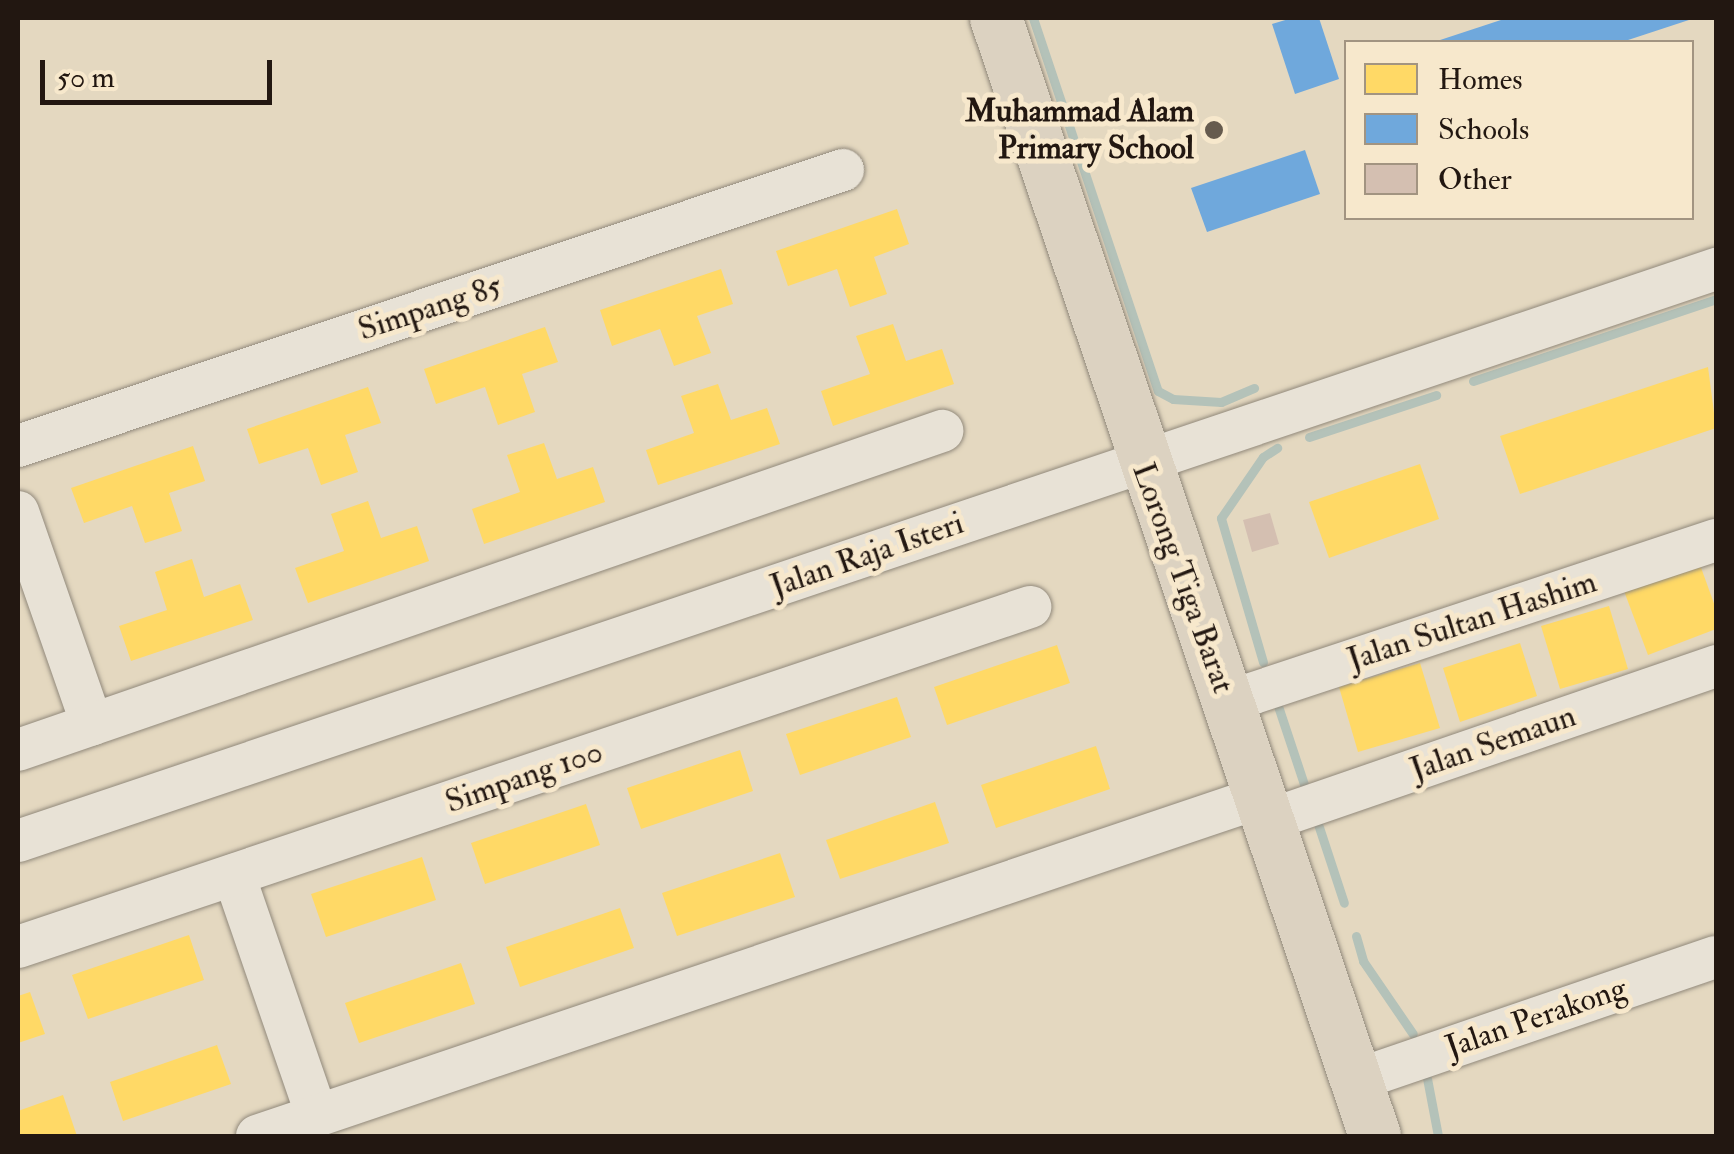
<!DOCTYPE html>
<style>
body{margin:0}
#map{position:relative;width:1734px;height:1154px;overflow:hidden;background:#e4d8c0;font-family:"IM FELL Double Pica",serif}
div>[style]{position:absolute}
.homes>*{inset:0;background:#ffd966}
.schools>*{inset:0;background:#6fa8dc}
.stream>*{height:9px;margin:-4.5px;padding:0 4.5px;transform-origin:4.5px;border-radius:4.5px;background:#b4c2b9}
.building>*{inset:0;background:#d4bfb1}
.roads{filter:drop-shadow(0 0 2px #91897b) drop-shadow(0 0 2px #91897b)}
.minor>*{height:42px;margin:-21px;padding:0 21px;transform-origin:21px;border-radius:21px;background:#e8e2d6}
.major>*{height:52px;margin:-26px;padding:0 26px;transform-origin:26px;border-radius:26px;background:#dcd2c1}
.dots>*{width:28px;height:28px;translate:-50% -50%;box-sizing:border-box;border:5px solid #f7e8cc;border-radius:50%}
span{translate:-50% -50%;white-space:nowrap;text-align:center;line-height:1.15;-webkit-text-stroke:10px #f7e8cc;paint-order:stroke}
.poi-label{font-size:32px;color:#221711;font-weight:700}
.right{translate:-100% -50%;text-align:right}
.street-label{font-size:32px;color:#221711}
.frame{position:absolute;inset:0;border:20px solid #221711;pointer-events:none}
.legend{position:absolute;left:1344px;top:40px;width:350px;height:180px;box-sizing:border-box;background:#f7e8cc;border:2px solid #a29481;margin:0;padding:12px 18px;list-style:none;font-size:30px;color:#221711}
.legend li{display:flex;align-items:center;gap:20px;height:50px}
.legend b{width:50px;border:2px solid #a29481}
.scale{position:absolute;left:40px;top:60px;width:232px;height:45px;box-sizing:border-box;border:5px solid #221711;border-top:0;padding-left:12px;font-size:30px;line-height:35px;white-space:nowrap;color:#221711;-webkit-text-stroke:8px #f7e8cc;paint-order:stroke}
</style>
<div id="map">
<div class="homes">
<i style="clip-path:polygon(897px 209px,909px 244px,874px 257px,887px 294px,850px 307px,837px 269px,788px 286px,776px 251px)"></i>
<i style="clip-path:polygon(721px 269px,733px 304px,697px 316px,711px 353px,674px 366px,660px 329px,612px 346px,600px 310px)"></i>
<i style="clip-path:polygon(893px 324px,906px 361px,942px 349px,954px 384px,833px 426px,821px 391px,870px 374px,856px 336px)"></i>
<i style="clip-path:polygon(545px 327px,558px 362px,522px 374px,535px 412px,498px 425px,485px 387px,436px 404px,424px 369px)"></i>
<i style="clip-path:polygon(1708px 367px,1716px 428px,1520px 494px,1500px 436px)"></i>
<i style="clip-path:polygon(718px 384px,731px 420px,767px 408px,780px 444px,658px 485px,646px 450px,694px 433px,681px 396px)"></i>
<i style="clip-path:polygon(368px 387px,381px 423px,345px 435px,358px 472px,321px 485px,308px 448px,259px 464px,247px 429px)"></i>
<i style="clip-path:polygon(544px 443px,557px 479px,593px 467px,605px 502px,484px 544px,472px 509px,520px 492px,507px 455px)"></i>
<i style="clip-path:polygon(193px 446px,205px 481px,169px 493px,182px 531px,145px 543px,132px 506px,84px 523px,71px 488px)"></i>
<i style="clip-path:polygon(1420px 464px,1439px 519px,1329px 558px,1309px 502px)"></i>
<i style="clip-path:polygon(368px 501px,381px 538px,417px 526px,429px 561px,308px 603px,295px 568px,344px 551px,331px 514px)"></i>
<i style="clip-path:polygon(192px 559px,204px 597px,240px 584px,253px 620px,131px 661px,119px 626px,167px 610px,155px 572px)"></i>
<i style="clip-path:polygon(1699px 562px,1716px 609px,1716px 629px,1648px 655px,1624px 591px)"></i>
<i style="clip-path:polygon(1609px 606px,1628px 669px,1560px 689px,1541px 626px)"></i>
<i style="clip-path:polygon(1520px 643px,1537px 696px,1460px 722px,1443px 668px)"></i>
<i style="clip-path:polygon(1057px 645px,1070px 683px,947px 725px,934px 687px)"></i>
<i style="clip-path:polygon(1420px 663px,1440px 728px,1358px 752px,1339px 687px)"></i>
<i style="clip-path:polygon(897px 697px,911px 737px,800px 775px,786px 734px)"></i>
<i style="clip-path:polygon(1096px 746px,1110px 789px,996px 828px,981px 785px)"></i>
<i style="clip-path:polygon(740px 750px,753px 791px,641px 829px,627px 788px)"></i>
<i style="clip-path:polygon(935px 802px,949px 843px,840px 879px,826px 840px)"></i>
<i style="clip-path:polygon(586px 804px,600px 845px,485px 884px,471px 843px)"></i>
<i style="clip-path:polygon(780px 853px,795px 897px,677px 936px,662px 893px)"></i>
<i style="clip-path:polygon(422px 857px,436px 900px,326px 937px,311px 894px)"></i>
<i style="clip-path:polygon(620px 908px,634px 948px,520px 987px,506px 947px)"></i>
<i style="clip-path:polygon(189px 935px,204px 980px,88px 1019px,72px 975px)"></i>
<i style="clip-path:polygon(461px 963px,475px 1004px,359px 1043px,345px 1003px)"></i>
<i style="clip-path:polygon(30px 992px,45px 1034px,18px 1043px,18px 996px)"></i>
<i style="clip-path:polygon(217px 1045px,231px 1084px,123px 1121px,110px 1082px)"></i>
<i style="clip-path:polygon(63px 1095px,77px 1136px,18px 1136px,18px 1111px)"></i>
</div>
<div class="schools">
<i style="clip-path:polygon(1292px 18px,1319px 18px,1339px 79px,1295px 94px,1272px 24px)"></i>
<i style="clip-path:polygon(1507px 18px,1695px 18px,1622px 42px,1434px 42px)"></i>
<i style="clip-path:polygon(1305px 150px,1320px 194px,1207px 232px,1191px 188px)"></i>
</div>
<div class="stream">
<i style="left:1033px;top:18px;width:393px;rotate:71.5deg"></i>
<i style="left:1158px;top:391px;width:17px;rotate:28deg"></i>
<i style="left:1173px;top:399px;width:48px;rotate:3.6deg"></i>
<i style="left:1221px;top:402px;width:36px;rotate:-23deg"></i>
<i style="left:1473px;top:381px;width:256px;rotate:-18.6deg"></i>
<i style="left:1309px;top:437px;width:134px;rotate:-18.3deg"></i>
<i style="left:1263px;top:662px;width:150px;rotate:-106.3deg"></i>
<i style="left:1221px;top:518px;width:74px;rotate:-55.5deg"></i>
<i style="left:1263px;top:457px;width:17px;rotate:-33deg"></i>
<i style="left:1278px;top:706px;width:82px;rotate:71.6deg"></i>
<i style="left:1317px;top:821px;width:86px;rotate:71.8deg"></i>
<i style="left:1356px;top:936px;width:26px;rotate:74deg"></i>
<i style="left:1363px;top:961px;width:88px;rotate:55.6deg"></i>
<i style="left:1426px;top:1073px;width:64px;rotate:79.2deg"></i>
</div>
<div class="building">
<i style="clip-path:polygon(1270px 513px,1279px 544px,1252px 552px,1243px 520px)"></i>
</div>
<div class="roads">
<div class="minor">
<i style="left:18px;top:446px;width:870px;rotate:-18.5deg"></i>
<i style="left:18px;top:512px;width:225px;rotate:70.8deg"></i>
<i style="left:1227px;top:702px;width:515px;rotate:-18.33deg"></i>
<i style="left:18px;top:750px;width:978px;rotate:-19.05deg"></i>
<i style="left:1269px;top:820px;width:473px;rotate:-19deg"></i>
<i style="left:18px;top:841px;width:1792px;rotate:-18.62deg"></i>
<i style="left:234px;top:875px;width:255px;rotate:71deg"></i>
<i style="left:18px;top:947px;width:1068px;rotate:-18.57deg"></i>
<i style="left:1356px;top:1080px;width:380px;rotate:-18.9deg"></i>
<i style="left:257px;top:1136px;width:1060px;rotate:-18.66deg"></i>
</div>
<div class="major">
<i style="left:996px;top:18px;width:1180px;rotate:71.27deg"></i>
</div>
</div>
<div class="dots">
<i style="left:1214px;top:130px;background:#665b4e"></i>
</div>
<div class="poi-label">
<span class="right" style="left:1194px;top:130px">Muhammad Alam<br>Primary School</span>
</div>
<div class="street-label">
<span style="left:430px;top:308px;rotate:-18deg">Simpang 85</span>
<span style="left:867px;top:555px;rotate:-19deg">Jalan Raja Isteri</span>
<span style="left:1183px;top:578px;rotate:70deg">Lorong Tiga Barat</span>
<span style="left:1472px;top:621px;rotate:-18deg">Jalan Sultan Hashim</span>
<span style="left:1493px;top:743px;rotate:-19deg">Jalan Semaun</span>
<span style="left:524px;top:777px;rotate:-19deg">Simpang 100</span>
<span style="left:1536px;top:1018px;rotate:-19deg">Jalan Perakong</span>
</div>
<div class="frame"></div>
<ul class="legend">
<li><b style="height:28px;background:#ffd966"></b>Homes</li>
<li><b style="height:28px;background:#6fa8dc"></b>Schools</li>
<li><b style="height:28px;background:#d4bfb1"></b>Other</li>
</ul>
<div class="scale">50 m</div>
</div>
